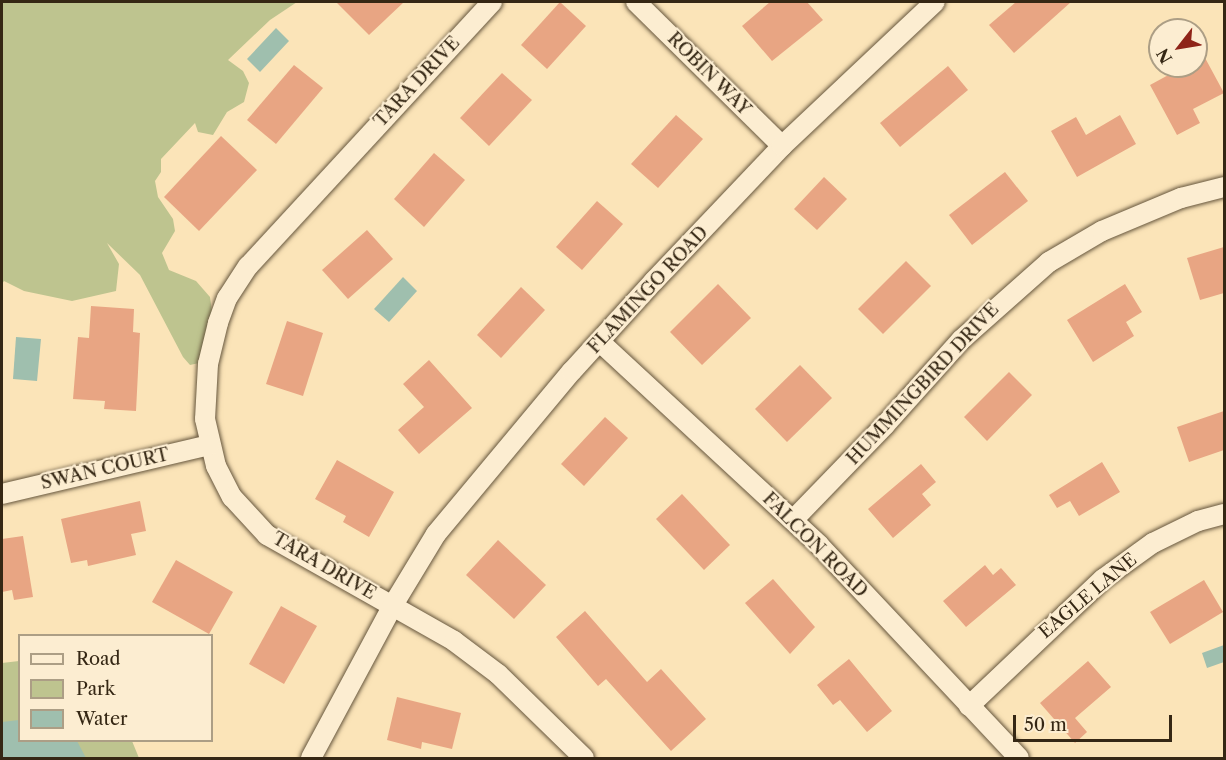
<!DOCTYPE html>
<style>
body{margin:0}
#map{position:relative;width:1226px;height:760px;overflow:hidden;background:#fbe4b8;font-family:"Libre Caslon Text",serif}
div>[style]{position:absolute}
.green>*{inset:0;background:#bec48f}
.water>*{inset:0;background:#9fbfae}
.building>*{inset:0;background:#e8a583}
.roads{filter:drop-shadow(0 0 2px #66563d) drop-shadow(0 0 2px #66563d)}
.minor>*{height:20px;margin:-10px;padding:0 10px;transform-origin:10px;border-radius:10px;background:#fcedd1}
span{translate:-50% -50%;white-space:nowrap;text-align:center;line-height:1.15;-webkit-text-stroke:4.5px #fcedd1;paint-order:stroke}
.street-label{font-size:18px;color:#352714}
.frame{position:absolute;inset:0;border:3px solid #352714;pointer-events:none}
.legend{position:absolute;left:18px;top:634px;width:195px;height:108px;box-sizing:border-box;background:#fcedd1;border:2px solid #ac9e85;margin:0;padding:8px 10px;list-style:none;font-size:18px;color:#352714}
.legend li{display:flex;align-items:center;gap:12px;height:30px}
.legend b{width:30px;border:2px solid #ac9e85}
.north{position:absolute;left:1148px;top:18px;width:60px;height:60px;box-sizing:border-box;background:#fcedd1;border:2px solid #ac9e85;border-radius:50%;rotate:239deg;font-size:16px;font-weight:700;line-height:24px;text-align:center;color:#352714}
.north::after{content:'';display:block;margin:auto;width:21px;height:27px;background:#8f2418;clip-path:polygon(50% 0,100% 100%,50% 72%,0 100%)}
.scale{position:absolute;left:1013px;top:715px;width:159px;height:27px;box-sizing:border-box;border:3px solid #352714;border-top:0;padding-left:8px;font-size:18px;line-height:21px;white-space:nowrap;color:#352714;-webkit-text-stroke:4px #fcedd1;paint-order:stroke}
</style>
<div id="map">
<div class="green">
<i style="clip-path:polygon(2px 2px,297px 2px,270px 20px,228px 60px,243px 71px,249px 83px,244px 102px,227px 112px,213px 135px,198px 132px,195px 123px,161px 159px,161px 172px,155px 181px,158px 197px,173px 219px,175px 231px,162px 253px,169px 270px,196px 281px,210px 297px,214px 326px,199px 363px,190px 365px,183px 357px,140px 275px,107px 243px,119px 264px,116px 291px,72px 301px,24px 291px,4px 281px,2px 284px)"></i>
<i style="clip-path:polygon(19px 661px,20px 740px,132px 741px,139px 758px,2px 758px,2px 663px)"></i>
</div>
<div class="water">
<i style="clip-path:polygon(276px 28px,289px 41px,260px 72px,247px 59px)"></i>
<i style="clip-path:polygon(403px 277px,417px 291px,389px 322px,374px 309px)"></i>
<i style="clip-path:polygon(16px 337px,41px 339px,37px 381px,13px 379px)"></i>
<i style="clip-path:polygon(1224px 645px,1224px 662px,1207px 668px,1202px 653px)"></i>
<i style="clip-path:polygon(19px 720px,20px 740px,77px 741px,86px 758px,2px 758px,2px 722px)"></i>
</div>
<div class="building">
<i style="clip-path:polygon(336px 2px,404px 2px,369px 35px)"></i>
<i style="clip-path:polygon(560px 2px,586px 26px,547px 69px,521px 45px)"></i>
<i style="clip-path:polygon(770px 2px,807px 2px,823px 20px,772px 61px,742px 26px)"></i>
<i style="clip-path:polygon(1016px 2px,1071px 2px,1014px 53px,989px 25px)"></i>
<i style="clip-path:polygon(1204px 56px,1224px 93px,1193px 109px,1200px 123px,1177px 135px,1150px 85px,1185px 66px,1196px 66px,1196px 60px)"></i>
<i style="clip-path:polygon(294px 65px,323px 88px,276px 144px,247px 120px)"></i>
<i style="clip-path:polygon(948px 66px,968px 90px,900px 147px,880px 123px)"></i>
<i style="clip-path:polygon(502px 73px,532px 100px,489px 146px,460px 118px)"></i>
<i style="clip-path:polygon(676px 115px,703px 139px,658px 188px,631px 164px)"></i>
<i style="clip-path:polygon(1120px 115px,1136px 144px,1077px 177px,1051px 131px,1076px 117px,1086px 135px)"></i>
<i style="clip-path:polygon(221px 136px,257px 170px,199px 231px,164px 197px)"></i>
<i style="clip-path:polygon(434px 153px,465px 180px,424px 227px,394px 199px)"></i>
<i style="clip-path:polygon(1005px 172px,1028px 201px,972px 245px,949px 215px)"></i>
<i style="clip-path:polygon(824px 177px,847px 199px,817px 230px,794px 209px)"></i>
<i style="clip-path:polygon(597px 201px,623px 224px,582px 270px,556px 247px)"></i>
<i style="clip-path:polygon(367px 230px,393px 259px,348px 299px,322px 270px)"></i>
<i style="clip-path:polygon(1224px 247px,1224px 293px,1200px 300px,1187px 258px)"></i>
<i style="clip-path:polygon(906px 261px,931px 286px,883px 334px,858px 309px)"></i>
<i style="clip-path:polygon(718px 284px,751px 318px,702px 365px,670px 332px)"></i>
<i style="clip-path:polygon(1125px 284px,1142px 312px,1126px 322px,1134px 336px,1093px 362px,1067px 320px)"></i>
<i style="clip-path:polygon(521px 287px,545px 310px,501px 358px,477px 335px)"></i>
<i style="clip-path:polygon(91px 306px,134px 309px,133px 332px,140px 333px,136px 411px,104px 409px,105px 401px,73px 399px,78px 337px,89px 338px)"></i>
<i style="clip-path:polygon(287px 321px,323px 333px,303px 396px,266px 384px)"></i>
<i style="clip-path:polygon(429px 360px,472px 408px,419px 454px,398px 430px,424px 407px,403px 384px)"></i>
<i style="clip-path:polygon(800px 365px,832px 398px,787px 442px,755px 409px)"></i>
<i style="clip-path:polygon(1009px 372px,1032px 395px,987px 441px,964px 417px)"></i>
<i style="clip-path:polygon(1224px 411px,1224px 450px,1189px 462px,1177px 427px)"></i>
<i style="clip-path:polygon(605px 417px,628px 438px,584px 486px,561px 464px)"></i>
<i style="clip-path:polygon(337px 460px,394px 492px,369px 537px,343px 522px,346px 516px,315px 499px)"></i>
<i style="clip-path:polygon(1102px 462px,1120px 492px,1079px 516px,1070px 501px,1057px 508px,1049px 495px)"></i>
<i style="clip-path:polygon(921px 464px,936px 482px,922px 494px,931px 505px,893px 538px,868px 509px)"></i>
<i style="clip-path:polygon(682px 494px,730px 545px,704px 570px,656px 519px)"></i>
<i style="clip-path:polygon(140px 501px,146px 531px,131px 534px,136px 555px,88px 566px,87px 560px,71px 563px,61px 519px)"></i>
<i style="clip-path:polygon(23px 536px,33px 597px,14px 600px,12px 590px,2px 592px,2px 539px)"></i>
<i style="clip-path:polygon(498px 540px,546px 585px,514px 619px,466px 575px)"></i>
<i style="clip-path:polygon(176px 560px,233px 592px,209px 634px,152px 602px)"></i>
<i style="clip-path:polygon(985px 565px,993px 575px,1001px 568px,1016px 585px,966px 627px,943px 601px)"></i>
<i style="clip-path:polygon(773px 579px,815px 627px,790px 654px,745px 603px)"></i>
<i style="clip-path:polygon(1204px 580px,1223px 612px,1170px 644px,1150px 612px)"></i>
<i style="clip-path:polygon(281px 606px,317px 626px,284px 684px,249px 664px)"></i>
<i style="clip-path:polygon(585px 611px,647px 682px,661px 669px,706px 719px,671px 751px,606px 679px,598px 686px,556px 637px)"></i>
<i style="clip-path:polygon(849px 659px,892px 711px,867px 732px,840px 700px,833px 705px,817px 685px)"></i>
<i style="clip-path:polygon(1088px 661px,1111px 687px,1075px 718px,1087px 732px,1075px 743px,1040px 703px)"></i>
<i style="clip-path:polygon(397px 697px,461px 713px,452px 749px,422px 742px,421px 749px,387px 740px)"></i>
</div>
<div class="roads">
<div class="minor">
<i style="left:492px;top:2px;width:359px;rotate:132.7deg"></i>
<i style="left:248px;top:266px;width:38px;rotate:123deg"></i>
<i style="left:227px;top:298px;width:27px;rotate:110deg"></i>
<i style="left:218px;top:323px;width:42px;rotate:103.7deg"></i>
<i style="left:208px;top:364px;width:55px;rotate:93.1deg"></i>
<i style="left:205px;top:419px;width:48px;rotate:76.8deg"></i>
<i style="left:216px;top:466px;width:35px;rotate:63deg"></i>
<i style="left:232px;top:497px;width:52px;rotate:47.4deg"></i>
<i style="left:267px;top:535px;width:215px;rotate:29.5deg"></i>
<i style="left:454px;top:641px;width:55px;rotate:36.9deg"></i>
<i style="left:498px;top:674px;width:120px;rotate:44.3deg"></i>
<i style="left:636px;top:2px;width:205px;rotate:44.6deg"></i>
<i style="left:600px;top:342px;width:299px;rotate:42.8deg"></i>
<i style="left:819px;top:545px;width:292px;rotate:46.8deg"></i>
<i style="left:2px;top:494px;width:213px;rotate:-13.3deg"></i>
<i style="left:793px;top:520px;width:132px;rotate:-45.9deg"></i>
<i style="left:885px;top:425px;width:114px;rotate:-48.2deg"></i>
<i style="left:961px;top:340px;width:118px;rotate:-41.6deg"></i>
<i style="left:1049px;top:262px;width:61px;rotate:-30.3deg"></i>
<i style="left:1102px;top:231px;width:86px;rotate:-22.7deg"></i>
<i style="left:1181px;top:198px;width:44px;rotate:-14.3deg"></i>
<i style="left:969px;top:706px;width:185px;rotate:-43.5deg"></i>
<i style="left:1103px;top:579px;width:62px;rotate:-35.8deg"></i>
<i style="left:1153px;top:543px;width:50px;rotate:-26.1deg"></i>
<i style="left:1198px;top:521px;width:27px;rotate:-15deg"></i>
<i style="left:311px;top:758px;width:174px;rotate:-61.8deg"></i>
<i style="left:393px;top:605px;width:83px;rotate:-58.8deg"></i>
<i style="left:436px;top:534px;width:212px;rotate:-50.2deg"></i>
<i style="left:572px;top:371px;width:122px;rotate:-47.7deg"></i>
<i style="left:654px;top:281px;width:186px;rotate:-46.5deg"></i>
<i style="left:782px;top:146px;width:210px;rotate:-43.3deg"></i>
</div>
</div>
<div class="street-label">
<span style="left:709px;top:74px;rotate:45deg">ROBIN WAY</span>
<span style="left:417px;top:82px;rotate:-47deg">TARA DRIVE</span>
<span style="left:648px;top:290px;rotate:-47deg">FLAMINGO ROAD</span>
<span style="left:923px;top:384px;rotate:-47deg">HUMMINGBIRD DRIVE</span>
<span style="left:105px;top:469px;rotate:-13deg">SWAN COURT</span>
<span style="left:815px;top:545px;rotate:45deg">FALCON ROAD</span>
<span style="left:324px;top:566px;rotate:30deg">TARA DRIVE</span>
<span style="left:1088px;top:596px;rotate:-40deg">EAGLE LANE</span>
</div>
<div class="frame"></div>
<ul class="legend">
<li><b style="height:8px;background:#fcedd1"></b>Road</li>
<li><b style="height:16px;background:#bec48f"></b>Park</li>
<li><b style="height:16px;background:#9fbfae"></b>Water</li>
</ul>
<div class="north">N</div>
<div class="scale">50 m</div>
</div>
